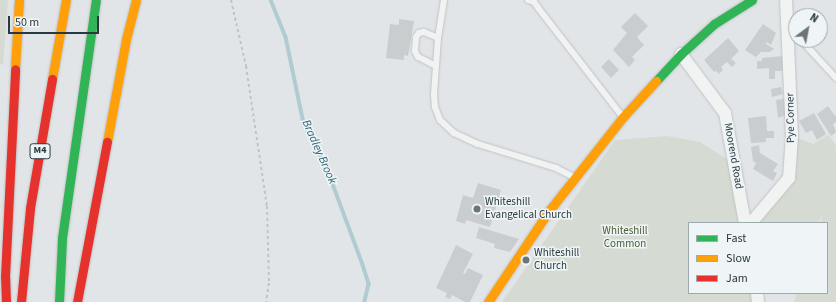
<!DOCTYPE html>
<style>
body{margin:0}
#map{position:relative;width:836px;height:302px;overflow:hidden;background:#e2e5e7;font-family:"Source Sans 3",sans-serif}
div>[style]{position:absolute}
.green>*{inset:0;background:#d5dbd2}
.stream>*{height:3.5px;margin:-1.75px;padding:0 1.75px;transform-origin:1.75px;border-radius:1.75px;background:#b0ccd2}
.building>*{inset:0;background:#cacdcf}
.path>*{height:2px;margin-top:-1px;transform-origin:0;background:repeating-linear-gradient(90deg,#c0c4c5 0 3px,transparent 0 6px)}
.roads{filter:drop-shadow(0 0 1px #c0c3c5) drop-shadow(0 0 1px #c0c3c5)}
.lane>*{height:6px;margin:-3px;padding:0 3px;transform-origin:3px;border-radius:3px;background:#f1f3f3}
.street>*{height:12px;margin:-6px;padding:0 6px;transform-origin:6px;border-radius:6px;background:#f1f3f3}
.fast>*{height:9px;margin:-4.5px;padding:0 4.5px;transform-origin:4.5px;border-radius:4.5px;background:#30b455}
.slow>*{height:9px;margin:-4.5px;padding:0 4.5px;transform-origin:4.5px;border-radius:4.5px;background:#ff9f0a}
.jam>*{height:9px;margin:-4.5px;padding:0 4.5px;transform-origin:4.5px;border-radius:4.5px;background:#e5322d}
.dots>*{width:11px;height:11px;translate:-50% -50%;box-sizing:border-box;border:2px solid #eff5f6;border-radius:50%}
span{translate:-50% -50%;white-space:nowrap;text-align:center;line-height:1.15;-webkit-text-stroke:3px #eff5f6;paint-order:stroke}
.shield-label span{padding:1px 3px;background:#eff5f6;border:1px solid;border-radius:3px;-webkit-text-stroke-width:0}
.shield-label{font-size:10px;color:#283940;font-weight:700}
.street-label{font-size:11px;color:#283940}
.poi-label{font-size:11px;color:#283940}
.left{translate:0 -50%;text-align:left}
.park-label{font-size:11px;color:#4a5c35}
.water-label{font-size:12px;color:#326675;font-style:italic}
.legend{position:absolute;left:688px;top:222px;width:140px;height:72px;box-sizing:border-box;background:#eff5f6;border:1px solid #9faaad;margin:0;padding:5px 7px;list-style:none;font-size:12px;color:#283940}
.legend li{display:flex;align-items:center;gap:8px;height:20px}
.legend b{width:20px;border:1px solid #9faaad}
.north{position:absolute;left:788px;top:8px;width:40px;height:40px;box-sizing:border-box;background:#eff5f6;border:1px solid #9faaad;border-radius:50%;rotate:32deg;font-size:11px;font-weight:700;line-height:16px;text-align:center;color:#283940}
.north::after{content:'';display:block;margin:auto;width:14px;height:18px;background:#69757a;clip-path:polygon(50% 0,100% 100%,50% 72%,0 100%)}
.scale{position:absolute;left:8px;top:16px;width:91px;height:18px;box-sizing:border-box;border:2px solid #283940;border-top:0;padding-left:5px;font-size:12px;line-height:14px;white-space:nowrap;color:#283940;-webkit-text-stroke:3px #eff5f6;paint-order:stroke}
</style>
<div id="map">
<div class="green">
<i style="clip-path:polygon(0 0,8px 0,3px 65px,0 64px)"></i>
<i style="clip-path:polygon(828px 135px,836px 145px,836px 302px,794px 302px,797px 293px,827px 293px,827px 223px,820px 223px,823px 214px,818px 223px,754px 223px,789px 178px,792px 136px,813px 144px)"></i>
<i style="clip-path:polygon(667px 136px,700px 142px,730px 161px,740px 223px,689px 223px,689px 293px,752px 293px,753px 302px,502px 302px,615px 140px)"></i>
</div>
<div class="stream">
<i style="left:271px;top:0;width:40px;rotate:68deg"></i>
<i style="left:286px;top:37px;width:89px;rotate:78.3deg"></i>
<i style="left:304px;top:124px;width:50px;rotate:62.4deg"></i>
<i style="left:327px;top:168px;width:103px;rotate:69.6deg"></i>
<i style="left:363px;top:265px;width:20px;rotate:72deg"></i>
<i style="left:369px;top:284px;width:18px;rotate:103deg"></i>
</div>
<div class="building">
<i style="clip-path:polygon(804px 8px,808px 16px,797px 16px,795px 12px)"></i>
<i style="clip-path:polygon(635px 13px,648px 26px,637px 37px,644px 45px,632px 57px,635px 60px,629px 67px,613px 50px,627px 33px,621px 27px)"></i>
<i style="clip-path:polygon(399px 19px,414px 21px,408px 56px,404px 55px,404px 60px,386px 58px,390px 24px,399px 25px)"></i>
<i style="clip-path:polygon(763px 24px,776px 33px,771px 45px,767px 42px,766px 44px,774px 49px,770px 52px,761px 52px,756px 57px,745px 50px)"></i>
<i style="clip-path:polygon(728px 38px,739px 51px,731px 59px,736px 63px,732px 67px,727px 62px,721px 67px,723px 70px,719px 74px,716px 71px,714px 72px,704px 60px)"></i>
<i style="clip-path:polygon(783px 56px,784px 71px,775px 71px,775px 79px,769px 79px,769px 68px,757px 69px,757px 61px,762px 61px,762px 58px)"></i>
<i style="clip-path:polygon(609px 59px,619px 70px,611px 78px,601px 67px)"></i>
<i style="clip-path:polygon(781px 87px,783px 94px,772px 97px,771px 89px)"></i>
<i style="clip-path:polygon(787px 98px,789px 114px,778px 118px,776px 100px)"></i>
<i style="clip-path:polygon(828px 106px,835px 116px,836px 115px,836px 122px,833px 124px,836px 132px,831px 136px,817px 114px)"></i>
<i style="clip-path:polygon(814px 113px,826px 134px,817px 140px,812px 130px,806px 133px,799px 121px)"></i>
<i style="clip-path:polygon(766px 116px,767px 131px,774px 131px,774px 138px,766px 138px,766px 142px,751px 143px,748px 118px)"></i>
<i style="clip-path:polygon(759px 145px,760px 153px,778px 164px,773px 171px,777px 173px,773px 181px,753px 169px,756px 163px,753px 161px,751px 147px)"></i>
<i style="clip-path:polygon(478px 183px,501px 190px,490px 227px,466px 220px,465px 224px,456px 221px,463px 195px,473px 198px)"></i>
<i style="clip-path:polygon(479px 227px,519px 239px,510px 252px,494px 248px,495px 244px,476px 238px)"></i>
<i style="clip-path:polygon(456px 245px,473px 254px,463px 273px,465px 274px,468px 268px,483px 275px,470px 302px,465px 302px,452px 295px,450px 299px,445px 297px,447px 293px,436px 288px)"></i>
</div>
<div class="path">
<i style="left:231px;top:0;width:68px;rotate:77.2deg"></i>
<i style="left:246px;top:66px;width:142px;rotate:81.5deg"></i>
<i style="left:267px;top:206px;width:77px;rotate:88.5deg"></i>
<i style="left:269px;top:283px;width:19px;rotate:99deg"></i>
</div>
<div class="roads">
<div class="lane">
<i style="left:444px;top:0;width:38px;rotate:99deg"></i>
<i style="left:438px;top:38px;width:56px;rotate:94.1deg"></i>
<i style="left:434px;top:94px;width:13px;rotate:86deg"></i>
<i style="left:435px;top:107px;width:14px;rotate:69deg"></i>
<i style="left:440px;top:120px;width:19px;rotate:43deg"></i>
<i style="left:454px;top:133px;width:26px;rotate:25deg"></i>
<i style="left:478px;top:144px;width:82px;rotate:17.1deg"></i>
<i style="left:556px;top:168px;width:20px;rotate:27deg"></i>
<i style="left:528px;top:0;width:6px;rotate:18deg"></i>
<i style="left:534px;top:2px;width:9px;rotate:54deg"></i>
<i style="left:539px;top:9px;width:135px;rotate:52.2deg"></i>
<i style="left:793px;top:22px;width:11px;rotate:75deg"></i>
<i style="left:801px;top:40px;width:52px;rotate:47.4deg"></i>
<i style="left:436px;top:66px;width:20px;rotate:-153deg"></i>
<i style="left:418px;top:57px;width:7px;rotate:-117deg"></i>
<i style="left:415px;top:51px;width:14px;rotate:-86deg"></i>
<i style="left:416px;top:37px;width:5px;rotate:-53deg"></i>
<i style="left:419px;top:33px;width:5px;rotate:-11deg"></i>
<i style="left:424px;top:32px;width:15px;rotate:23deg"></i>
</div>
<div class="street">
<i style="left:681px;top:54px;width:74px;rotate:53.3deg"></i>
<i style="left:725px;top:113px;width:112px;rotate:79.7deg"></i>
<i style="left:751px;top:223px;width:59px;rotate:-49.8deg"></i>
<i style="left:789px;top:178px;width:42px;rotate:-85.9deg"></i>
<i style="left:792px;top:136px;width:136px;rotate:-92.5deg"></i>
<i style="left:757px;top:293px;width:9px;rotate:84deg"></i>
</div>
<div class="fast">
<i style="left:656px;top:81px;width:37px;rotate:-47deg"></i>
<i style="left:681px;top:54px;width:45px;rotate:-42.3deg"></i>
<i style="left:714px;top:24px;width:45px;rotate:-32.3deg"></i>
<i style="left:59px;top:302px;width:64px;rotate:-87.3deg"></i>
<i style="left:62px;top:238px;width:240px;rotate:-81.9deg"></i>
</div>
<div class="slow">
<i style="left:15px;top:69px;width:69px;rotate:-86.7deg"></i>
<i style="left:52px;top:79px;width:80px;rotate:-80deg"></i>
<i style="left:107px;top:142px;width:105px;rotate:-79.5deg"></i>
<i style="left:126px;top:39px;width:40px;rotate:-75.6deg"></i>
<i style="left:488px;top:302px;width:108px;rotate:-56.3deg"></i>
<i style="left:548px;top:212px;width:121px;rotate:-51.7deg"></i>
<i style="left:623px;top:117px;width:49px;rotate:-47.5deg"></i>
</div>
<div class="jam">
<i style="left:6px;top:302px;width:25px;rotate:-92deg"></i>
<i style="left:5px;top:277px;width:208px;rotate:-87.2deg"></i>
<i style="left:21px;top:302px;width:94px;rotate:-84.5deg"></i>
<i style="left:30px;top:208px;width:131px;rotate:-80.3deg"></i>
<i style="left:77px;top:302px;width:163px;rotate:-79.4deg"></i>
</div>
</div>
<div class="dots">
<i style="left:477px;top:209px;background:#69757a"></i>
<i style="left:526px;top:260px;background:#69757a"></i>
</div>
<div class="shield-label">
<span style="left:40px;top:151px">M4</span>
</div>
<div class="street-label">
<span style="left:791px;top:118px;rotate:-91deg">Pye Corner</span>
<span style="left:733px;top:156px;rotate:80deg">Moorend Road</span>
</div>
<div class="poi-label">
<span class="left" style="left:485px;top:209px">Whiteshill<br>Evangelical Church</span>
<span class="left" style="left:534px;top:260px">Whiteshill<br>Church</span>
</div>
<div class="park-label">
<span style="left:625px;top:238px">Whiteshill<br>Common</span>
</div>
<div class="water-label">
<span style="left:319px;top:152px;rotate:66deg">Bradley Brook</span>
</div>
<ul class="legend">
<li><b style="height:5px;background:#30b455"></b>Fast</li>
<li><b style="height:5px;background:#ff9f0a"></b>Slow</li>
<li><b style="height:5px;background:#e5322d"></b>Jam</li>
</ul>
<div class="north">N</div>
<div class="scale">50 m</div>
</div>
